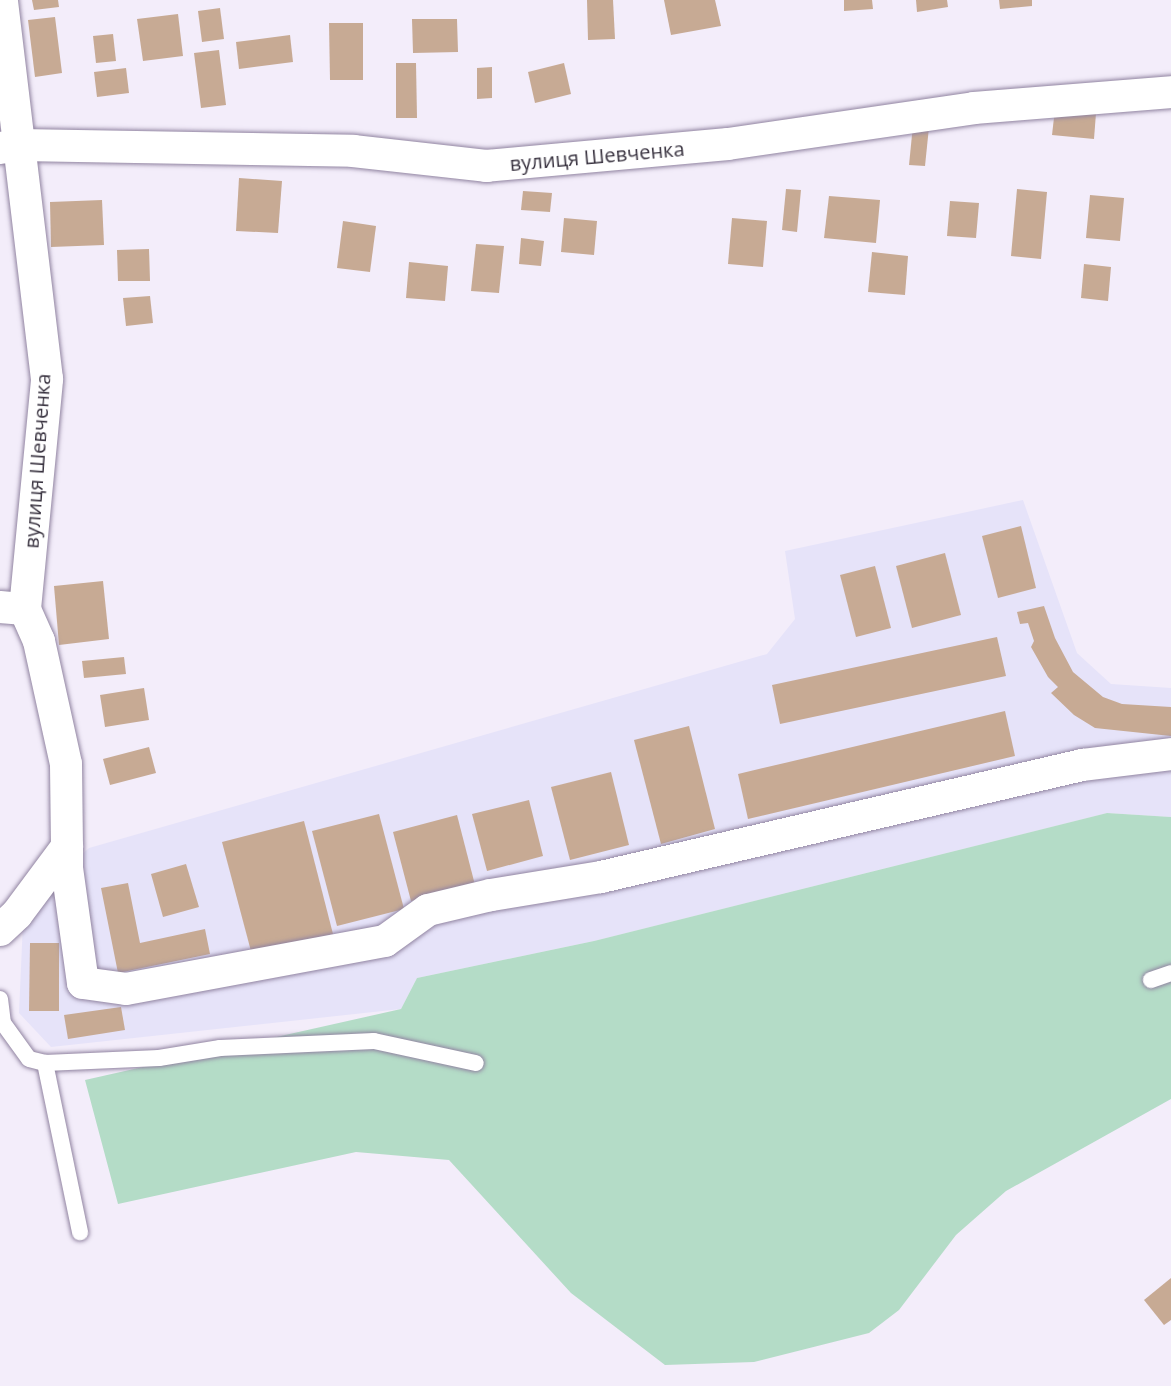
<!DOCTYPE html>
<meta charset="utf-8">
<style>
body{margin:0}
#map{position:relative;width:1171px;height:1386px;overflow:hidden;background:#f3edfa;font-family:"Open Sans",sans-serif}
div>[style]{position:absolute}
.industrial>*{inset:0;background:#e6e3f9}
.green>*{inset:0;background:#b4dcc7}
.building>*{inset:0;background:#c7aa94}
.roads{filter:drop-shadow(0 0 2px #9184a1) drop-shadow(0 0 2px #9184a1)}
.service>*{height:16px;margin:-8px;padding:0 8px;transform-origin:8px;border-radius:8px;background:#fff}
.minor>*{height:32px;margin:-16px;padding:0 16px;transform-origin:16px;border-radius:16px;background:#fff}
span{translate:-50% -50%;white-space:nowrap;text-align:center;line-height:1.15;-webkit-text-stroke:4.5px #fff;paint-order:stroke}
.street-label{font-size:20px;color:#393340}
</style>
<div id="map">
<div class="industrial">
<i style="clip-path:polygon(1023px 500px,1077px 653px,1111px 684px,1171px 688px,1171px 817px,1107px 813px,594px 941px,417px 978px,401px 1009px,51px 1047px,19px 1013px,23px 922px,67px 868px,89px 848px,767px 654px,795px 619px,785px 551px)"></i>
</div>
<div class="green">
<i style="clip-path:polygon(1107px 813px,1171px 817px,1171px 1099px,1006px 1191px,956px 1235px,899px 1310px,869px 1333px,754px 1362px,665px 1365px,571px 1293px,449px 1160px,356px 1152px,118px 1204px,85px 1080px,401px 1009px,417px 978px,594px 941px)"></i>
</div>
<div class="building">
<i style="clip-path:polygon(32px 0,58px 0,59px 7px,34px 10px)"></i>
<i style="clip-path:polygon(587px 0,613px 0,615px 39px,588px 40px)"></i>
<i style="clip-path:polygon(664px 0,715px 0,721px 26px,671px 35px)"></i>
<i style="clip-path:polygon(844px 0,872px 0,873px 9px,844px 11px)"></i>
<i style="clip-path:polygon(916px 0,947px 0,948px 7px,917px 12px)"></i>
<i style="clip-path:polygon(999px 0,1032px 0,1032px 6px,1000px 9px)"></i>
<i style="clip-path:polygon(220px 8px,224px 39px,202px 42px,198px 11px)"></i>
<i style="clip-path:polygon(178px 14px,183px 56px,143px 61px,137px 19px)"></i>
<i style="clip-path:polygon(55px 17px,62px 73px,35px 77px,28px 20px)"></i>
<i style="clip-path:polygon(412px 19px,457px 19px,458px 52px,413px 53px)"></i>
<i style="clip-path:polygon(329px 23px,363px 23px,363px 80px,330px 80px)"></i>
<i style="clip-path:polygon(113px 34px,116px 61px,96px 63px,93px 36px)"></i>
<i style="clip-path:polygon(290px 35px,293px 62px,239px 69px,236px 42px)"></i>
<i style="clip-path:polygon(219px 50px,226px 105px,201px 108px,194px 53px)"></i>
<i style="clip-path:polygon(396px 63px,416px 63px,417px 118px,396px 118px)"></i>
<i style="clip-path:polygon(564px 63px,571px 94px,535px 103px,528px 72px)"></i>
<i style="clip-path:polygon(492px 67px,492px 98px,477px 99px,477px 68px)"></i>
<i style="clip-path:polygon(126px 68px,129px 93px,97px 97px,94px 72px)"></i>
<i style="clip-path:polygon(1055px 109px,1096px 113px,1094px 139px,1052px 135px)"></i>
<i style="clip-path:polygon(913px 125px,929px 127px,925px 166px,909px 165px)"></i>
<i style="clip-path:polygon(239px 178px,282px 181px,278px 233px,236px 231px)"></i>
<i style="clip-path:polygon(786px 189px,801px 190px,797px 232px,782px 230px)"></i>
<i style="clip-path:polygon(1017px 189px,1047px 192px,1041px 259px,1011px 256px)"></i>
<i style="clip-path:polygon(523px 191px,552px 193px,550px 212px,521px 210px)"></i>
<i style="clip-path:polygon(1090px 195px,1124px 198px,1120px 241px,1086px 238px)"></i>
<i style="clip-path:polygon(829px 196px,880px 200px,876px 243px,824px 238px)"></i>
<i style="clip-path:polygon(102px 200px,104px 245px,51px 247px,50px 202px)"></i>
<i style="clip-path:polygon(950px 201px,979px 203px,976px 238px,947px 236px)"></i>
<i style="clip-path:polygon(564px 218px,597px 221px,594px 255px,561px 252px)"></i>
<i style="clip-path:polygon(732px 218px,767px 221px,763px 267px,728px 264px)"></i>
<i style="clip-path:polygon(343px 221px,376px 226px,370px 272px,337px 268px)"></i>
<i style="clip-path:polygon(521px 238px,544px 241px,541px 266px,519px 264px)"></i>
<i style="clip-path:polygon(476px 244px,504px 246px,499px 293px,471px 291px)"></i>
<i style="clip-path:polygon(149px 249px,150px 281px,118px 281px,117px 250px)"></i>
<i style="clip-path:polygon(872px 252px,908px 256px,905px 295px,868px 292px)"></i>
<i style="clip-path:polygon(409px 262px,448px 266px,445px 301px,406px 298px)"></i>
<i style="clip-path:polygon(1084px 264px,1111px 267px,1108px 301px,1081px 298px)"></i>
<i style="clip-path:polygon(150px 296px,153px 323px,126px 326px,123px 298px)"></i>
<i style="clip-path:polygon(1021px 526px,1036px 588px,998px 598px,982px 536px)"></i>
<i style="clip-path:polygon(945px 553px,961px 615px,912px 628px,896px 566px)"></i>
<i style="clip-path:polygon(875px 566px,891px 628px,856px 637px,840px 575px)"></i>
<i style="clip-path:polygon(103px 581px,109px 639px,59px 645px,54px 586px)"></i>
<i style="clip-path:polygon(1044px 606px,1055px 638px,1073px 672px,1103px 697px,1122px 704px,1171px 707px,1171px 736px,1095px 728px,1074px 715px,1051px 693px,1058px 687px,1048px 677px,1031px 647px,1034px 641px,1028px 623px,1020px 624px,1017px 612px)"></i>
<i style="clip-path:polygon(997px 637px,1006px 676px,780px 724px,772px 685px)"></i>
<i style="clip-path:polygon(124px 657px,126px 674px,84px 678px,82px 661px)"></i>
<i style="clip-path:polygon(144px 688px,149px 720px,105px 727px,100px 695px)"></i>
<i style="clip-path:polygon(1005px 711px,1015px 756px,748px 819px,738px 774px)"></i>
<i style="clip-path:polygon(689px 726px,715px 829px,661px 844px,634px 740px)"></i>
<i style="clip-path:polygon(149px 747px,156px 773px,110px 785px,103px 759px)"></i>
<i style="clip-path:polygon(611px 772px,629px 845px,570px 860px,551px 787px)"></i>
<i style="clip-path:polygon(529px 800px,543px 856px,487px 871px,472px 814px)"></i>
<i style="clip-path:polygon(379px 814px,404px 909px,337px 926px,312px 831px)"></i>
<i style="clip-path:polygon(457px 815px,475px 885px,411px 901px,393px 832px)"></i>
<i style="clip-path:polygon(304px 821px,333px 934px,252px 955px,222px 842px)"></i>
<i style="clip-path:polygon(186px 864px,199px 907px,163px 917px,151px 874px)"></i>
<i style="clip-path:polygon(128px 883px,140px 943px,205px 929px,210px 954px,118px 973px,101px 888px)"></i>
<i style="clip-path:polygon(30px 943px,59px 943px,59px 1011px,29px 1011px)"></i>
<i style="clip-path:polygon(121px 1007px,125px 1030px,68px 1039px,64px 1015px)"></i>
<i style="clip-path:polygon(1171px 1278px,1171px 1320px,1164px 1325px,1144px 1300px)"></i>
</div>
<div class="roads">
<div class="service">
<i style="left:1151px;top:980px;width:21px;rotate:-19deg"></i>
<i style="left:0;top:999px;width:24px;rotate:83deg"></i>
<i style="left:3px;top:1023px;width:44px;rotate:54.2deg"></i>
<i style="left:29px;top:1059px;width:16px;rotate:14deg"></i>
<i style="left:45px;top:1063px;width:114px;rotate:-2.5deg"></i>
<i style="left:159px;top:1058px;width:62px;rotate:-9.3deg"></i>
<i style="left:220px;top:1048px;width:154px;rotate:-2.6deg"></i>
<i style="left:374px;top:1041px;width:104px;rotate:12.2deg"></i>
<i style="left:45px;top:1063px;width:173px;rotate:78.3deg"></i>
</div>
<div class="minor">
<i style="left:0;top:148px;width:20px;rotate:-9deg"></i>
<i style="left:20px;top:145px;width:333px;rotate:1deg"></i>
<i style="left:353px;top:151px;width:134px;rotate:6.4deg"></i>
<i style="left:486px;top:166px;width:243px;rotate:-5.2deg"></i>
<i style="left:728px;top:144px;width:249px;rotate:-8.3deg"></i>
<i style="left:974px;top:108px;width:198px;rotate:-4.6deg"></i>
<i style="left:0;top:607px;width:25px;rotate:5deg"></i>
<i style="left:25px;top:609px;width:231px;rotate:-84.5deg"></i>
<i style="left:47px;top:379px;width:382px;rotate:-96.8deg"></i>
<i style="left:67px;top:847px;width:21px;rotate:90deg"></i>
<i style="left:67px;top:868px;width:116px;rotate:82.1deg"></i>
<i style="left:83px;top:983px;width:43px;rotate:7.9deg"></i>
<i style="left:126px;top:989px;width:263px;rotate:-10.5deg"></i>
<i style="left:385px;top:941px;width:53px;rotate:-35.8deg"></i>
<i style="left:428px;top:910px;width:65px;rotate:-13.4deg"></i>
<i style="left:491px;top:895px;width:111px;rotate:-9.3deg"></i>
<i style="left:601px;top:877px;width:495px;rotate:-13.1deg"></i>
<i style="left:1083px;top:765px;width:89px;rotate:-7.1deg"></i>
<i style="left:0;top:930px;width:23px;rotate:-43deg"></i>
<i style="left:17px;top:914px;width:84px;rotate:-53.3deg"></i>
<i style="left:67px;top:847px;width:83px;rotate:-90.7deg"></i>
<i style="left:66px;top:764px;width:126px;rotate:-102.4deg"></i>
<i style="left:39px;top:641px;width:35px;rotate:-114deg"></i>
</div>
</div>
<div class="street-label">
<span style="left:597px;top:156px;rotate:-5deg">вулиця Шевченка</span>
<span style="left:37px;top:461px;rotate:-86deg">вулиця Шевченка</span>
</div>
</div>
